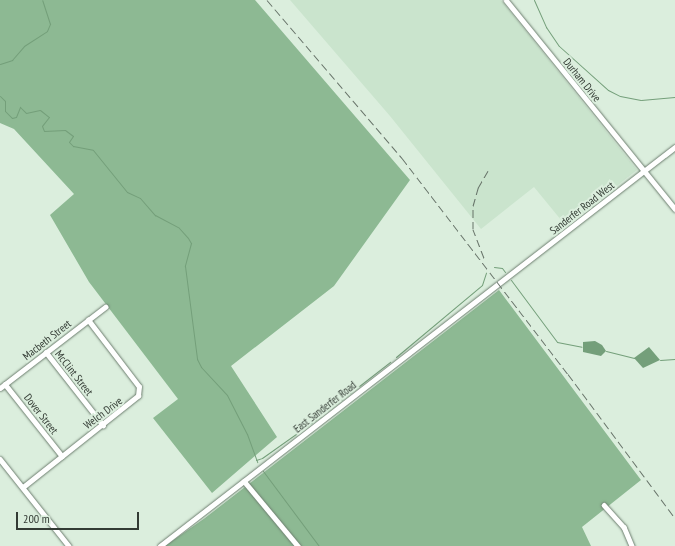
<!DOCTYPE html>
<style>
body{margin:0}
#map{position:relative;width:675px;height:546px;overflow:hidden;background:#dbeedd;font-family:"PT Sans Narrow",sans-serif}
div>[style]{position:absolute}
.built>*{inset:0;background:#cae4cd}
.forest>*{inset:0;background:#8db993}
.water>*{inset:0;background:#749f7a}
.stream>*{height:1px;margin:-0.5px;padding:0 0.5px;transform-origin:0.5px;border-radius:0.5px;background:#749f7a}
.roads{filter:drop-shadow(0 0 1px #6d7e6f) drop-shadow(0 0 1px #6d7e6f)}
.minor>*{height:4.5px;margin:-2.25px;padding:0 2.25px;transform-origin:2.25px;border-radius:2.25px;background:#fff}
.rail>*{height:1px;margin-top:-0.5px;transform-origin:0;background:repeating-linear-gradient(90deg,#657167 0 8px,transparent 0 12px)}
span{translate:-50% -50%;white-space:nowrap;text-align:center;line-height:1.15;-webkit-text-stroke:4px #dbeedd;paint-order:stroke}
.street-label{font-size:11px;color:#333b34}
.scale{position:absolute;left:16px;top:512px;width:123px;height:18px;box-sizing:border-box;border:2px solid #333b34;border-top:0;padding-left:5px;font-size:12px;line-height:14px;white-space:nowrap;color:#333b34;-webkit-text-stroke:3px #dbeedd;paint-order:stroke}
</style>
<div id="map">
<div class="built">
<i style="clip-path:polygon(290px 0,501px 0,637px 170px,566px 226px,534px 187px,481px 229px,390px 116px)"></i>
</div>
<div class="forest">
<i style="clip-path:polygon(0 0,255px 0,410px 180px,334px 286px,231px 366px,277px 437px,212px 493px,153px 418px,178px 399px,89px 282px,50px 215px,74px 194px,14px 129px,0 123px)"></i>
<i style="clip-path:polygon(499px 290px,641px 480px,582px 527px,591px 546px,165px 546px,205px 518px)"></i>
</div>
<div class="water">
<i style="clip-path:polygon(595px 341px,602px 345px,606px 351px,601px 356px,583px 352px,583px 342px)"></i>
<i style="clip-path:polygon(649px 347px,660px 360px,643px 368px,634px 358px)"></i>
</div>
<div class="stream">
<i style="left:534px;top:0;width:30px;rotate:66deg"></i>
<i style="left:546px;top:27px;width:23px;rotate:56deg"></i>
<i style="left:559px;top:46px;width:66px;rotate:41.9deg"></i>
<i style="left:608px;top:90px;width:13px;rotate:27deg"></i>
<i style="left:620px;top:96px;width:21px;rotate:11deg"></i>
<i style="left:641px;top:100px;width:34px;rotate:-5deg"></i>
<i style="left:0;top:64px;width:13px;rotate:-18deg"></i>
<i style="left:12px;top:60px;width:18px;rotate:-49deg"></i>
<i style="left:24px;top:46px;width:27px;rotate:-33deg"></i>
<i style="left:47px;top:31px;width:8px;rotate:-67deg"></i>
<i style="left:50px;top:24px;width:25px;rotate:-108deg"></i>
<i style="left:0;top:96px;width:7px;rotate:45deg"></i>
<i style="left:5px;top:101px;width:10px;rotate:90deg"></i>
<i style="left:5px;top:111px;width:10px;rotate:45deg"></i>
<i style="left:12px;top:118px;width:4px;rotate:-14deg"></i>
<i style="left:16px;top:117px;width:11px;rotate:-68deg"></i>
<i style="left:20px;top:107px;width:8px;rotate:45deg"></i>
<i style="left:26px;top:113px;width:14px;rotate:-12deg"></i>
<i style="left:40px;top:110px;width:11px;rotate:38deg"></i>
<i style="left:49px;top:117px;width:11px;rotate:128deg"></i>
<i style="left:42px;top:126px;width:5px;rotate:68deg"></i>
<i style="left:44px;top:131px;width:21px;rotate:-3deg"></i>
<i style="left:65px;top:130px;width:10px;rotate:37deg"></i>
<i style="left:73px;top:136px;width:7px;rotate:124deg"></i>
<i style="left:69px;top:142px;width:6px;rotate:45deg"></i>
<i style="left:73px;top:146px;width:20px;rotate:11deg"></i>
<i style="left:93px;top:150px;width:54px;rotate:51deg"></i>
<i style="left:127px;top:192px;width:14px;rotate:25deg"></i>
<i style="left:140px;top:198px;width:23px;rotate:49deg"></i>
<i style="left:155px;top:215px;width:27px;rotate:28deg"></i>
<i style="left:179px;top:228px;width:13px;rotate:48deg"></i>
<i style="left:188px;top:238px;width:6px;rotate:59deg"></i>
<i style="left:191px;top:243px;width:24px;rotate:105deg"></i>
<i style="left:185px;top:266px;width:94px;rotate:82.6deg"></i>
<i style="left:197px;top:359px;width:9px;rotate:63deg"></i>
<i style="left:201px;top:367px;width:38px;rotate:47deg"></i>
<i style="left:227px;top:395px;width:44px;rotate:62.9deg"></i>
<i style="left:247px;top:434px;width:30px;rotate:70deg"></i>
<i style="left:494px;top:267px;width:8px;rotate:7deg"></i>
<i style="left:502px;top:268px;width:5px;rotate:53deg"></i>
<i style="left:511px;top:280px;width:77px;rotate:53.4deg"></i>
<i style="left:557px;top:342px;width:25px;rotate:11deg"></i>
<i style="left:606px;top:351px;width:29px;rotate:14deg"></i>
<i style="left:396px;top:357px;width:112px;rotate:-39.9deg"></i>
<i style="left:482px;top:285px;width:13px;rotate:-72deg"></i>
<i style="left:660px;top:360px;width:15px;rotate:-4deg"></i>
<i style="left:327px;top:411px;width:80px;rotate:-37.9deg"></i>
<i style="left:256px;top:460px;width:6px;rotate:-18deg"></i>
<i style="left:262px;top:458px;width:72px;rotate:-35.4deg"></i>
<i style="left:263px;top:471px;width:94px;rotate:53.3deg"></i>
</div>
<div class="roads">
<div class="minor">
<i style="left:506px;top:0;width:269px;rotate:51deg"></i>
<i style="left:46px;top:352px;width:93px;rotate:52deg"></i>
<i style="left:5px;top:384px;width:92px;rotate:51.6deg"></i>
<i style="left:0;top:388px;width:133px;rotate:-37.6deg"></i>
<i style="left:0;top:459px;width:111px;rotate:51.6deg"></i>
<i style="left:244px;top:481px;width:85px;rotate:50.3deg"></i>
<i style="left:23px;top:487px;width:147px;rotate:-38.4deg"></i>
<i style="left:138px;top:396px;width:9px;rotate:-84deg"></i>
<i style="left:139px;top:387px;width:84px;rotate:-127.3deg"></i>
<i style="left:604px;top:505px;width:30px;rotate:48deg"></i>
<i style="left:624px;top:527px;width:21px;rotate:67deg"></i>
<i style="left:160px;top:546px;width:651px;rotate:-37.77deg"></i>
</div>
</div>
<div class="rail">
<i style="left:267px;top:0;width:208px;rotate:49.5deg"></i>
<i style="left:402px;top:158px;width:272px;rotate:52.5deg"></i>
<i style="left:568px;top:374px;width:179px;rotate:53.4deg"></i>
<i style="left:484px;top:258px;width:31px;rotate:-111deg"></i>
<i style="left:473px;top:229px;width:23px;rotate:-90deg"></i>
<i style="left:473px;top:206px;width:19px;rotate:-74deg"></i>
<i style="left:478px;top:188px;width:20px;rotate:-60deg"></i>
</div>
<div class="street-label">
<span style="left:582px;top:80px;rotate:51deg">Durham Drive</span>
<span style="left:582px;top:208px;rotate:-38deg">Sanderfer Road West</span>
<span style="left:47px;top:340px;rotate:-38deg">Macbeth Street</span>
<span style="left:74px;top:373px;rotate:52deg">McClint Street</span>
<span style="left:325px;top:407px;rotate:-38deg">East Sanderfer Road</span>
<span style="left:103px;top:413px;rotate:-37deg">Welch Drive</span>
<span style="left:41px;top:414px;rotate:52deg">Dover Street</span>
</div>
<div class="scale">200 m</div>
</div>
